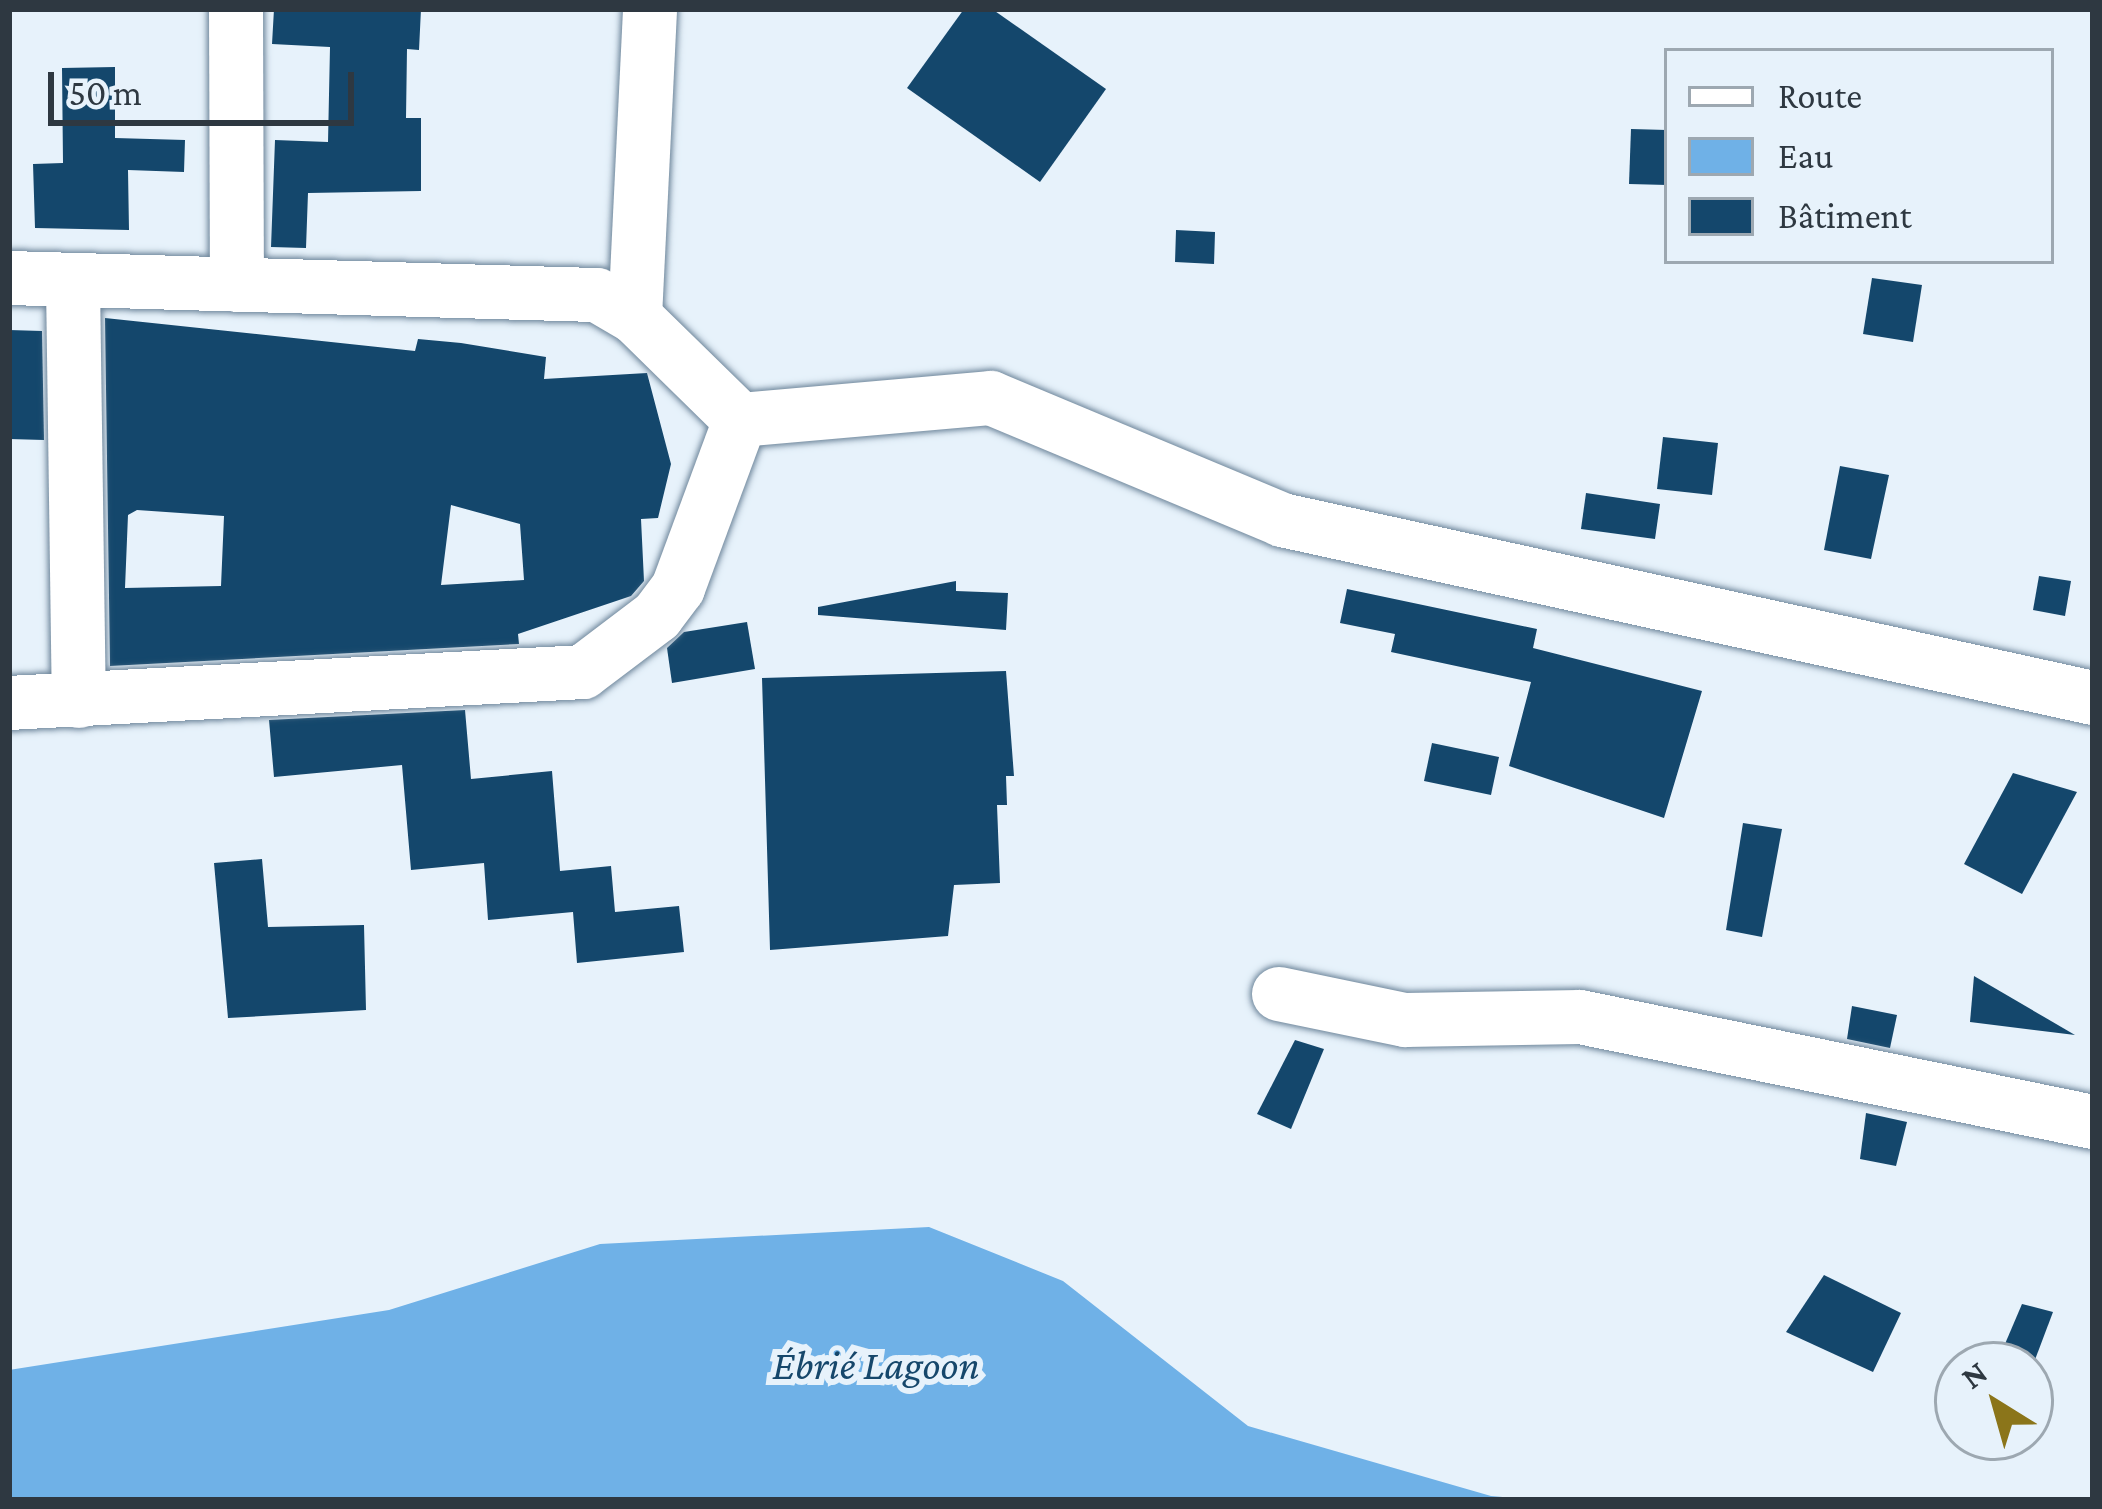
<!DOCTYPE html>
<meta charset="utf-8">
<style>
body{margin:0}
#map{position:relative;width:2102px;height:1509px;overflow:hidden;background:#e7f2fb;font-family:"Crimson Pro",serif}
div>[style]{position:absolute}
.water>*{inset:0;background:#6fb1e7}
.building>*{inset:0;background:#14476c}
.roads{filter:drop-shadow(0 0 3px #6e869b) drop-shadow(0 0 3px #6e869b)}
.minor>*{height:54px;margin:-27px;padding:0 27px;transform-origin:27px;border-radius:27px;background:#fff}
span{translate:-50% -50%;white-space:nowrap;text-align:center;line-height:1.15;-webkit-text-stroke:12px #e7f2fb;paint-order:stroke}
.water-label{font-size:42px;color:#16476b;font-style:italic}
.frame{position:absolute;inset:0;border:12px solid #2e3841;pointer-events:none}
.legend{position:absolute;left:1664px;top:48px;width:390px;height:216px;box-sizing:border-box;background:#e7f2fb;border:3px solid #9da8b1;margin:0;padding:15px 21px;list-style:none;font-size:36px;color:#2e3841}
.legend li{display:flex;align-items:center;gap:24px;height:60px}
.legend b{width:60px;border:3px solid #9da8b1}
.north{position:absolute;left:1934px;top:1341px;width:120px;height:120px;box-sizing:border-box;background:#e7f2fb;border:3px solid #9da8b1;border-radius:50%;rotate:323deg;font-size:33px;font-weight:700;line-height:48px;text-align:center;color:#2e3841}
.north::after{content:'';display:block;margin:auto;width:42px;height:54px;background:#8b751a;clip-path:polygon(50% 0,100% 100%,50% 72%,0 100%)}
.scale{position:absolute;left:48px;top:72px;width:306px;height:54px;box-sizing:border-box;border:6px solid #2e3841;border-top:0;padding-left:15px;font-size:36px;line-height:42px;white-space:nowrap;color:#2e3841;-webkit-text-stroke:9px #e7f2fb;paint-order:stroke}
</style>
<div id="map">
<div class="water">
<i style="clip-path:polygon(929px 1227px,1063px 1281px,1248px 1426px,1491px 1496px,1537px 1500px,9px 1500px,9px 1370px,389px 1310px,600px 1244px)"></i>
</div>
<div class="building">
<i style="clip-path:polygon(274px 9px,421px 9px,419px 50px,407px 49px,406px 118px,421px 118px,421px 191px,308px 193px,306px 248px,271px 247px,275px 140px,328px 142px,330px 47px,272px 44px)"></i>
<i style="clip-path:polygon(964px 9px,992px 9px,1106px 89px,1040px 182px,907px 88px)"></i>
<i style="clip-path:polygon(115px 67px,115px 138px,185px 140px,184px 172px,128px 170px,129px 230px,35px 228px,33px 164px,63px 163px,62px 68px)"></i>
<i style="clip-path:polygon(1631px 129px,1667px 130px,1667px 185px,1629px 184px)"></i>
<i style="clip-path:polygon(1176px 230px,1215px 232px,1214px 264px,1175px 262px)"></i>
<i style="clip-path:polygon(1872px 278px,1922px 285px,1913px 342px,1863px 334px)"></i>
<i style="clip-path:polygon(evenodd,105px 318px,415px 351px,418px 339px,461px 343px,546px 357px,544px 379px,647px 373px,671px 464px,658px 518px,641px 519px,644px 581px,631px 596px,518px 634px,519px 644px,110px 666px,105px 318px,451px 505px,520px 524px,524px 580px,441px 585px,451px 505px,105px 318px,137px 510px,224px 516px,221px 586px,125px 588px,128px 515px,137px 510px)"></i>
<i style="clip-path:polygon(9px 330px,42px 331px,44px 440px,9px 439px)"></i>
<i style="clip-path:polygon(1663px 437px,1718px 443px,1712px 495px,1657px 489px)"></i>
<i style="clip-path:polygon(1840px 466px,1889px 475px,1871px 559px,1824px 550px)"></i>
<i style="clip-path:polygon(1586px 493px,1660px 504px,1655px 539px,1581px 529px)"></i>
<i style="clip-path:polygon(2039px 576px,2071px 581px,2065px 616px,2033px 610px)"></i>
<i style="clip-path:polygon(956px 581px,956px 591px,1008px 593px,1006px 630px,818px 615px,818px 607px)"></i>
<i style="clip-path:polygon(1347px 589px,1537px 629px,1533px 648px,1702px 691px,1664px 818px,1509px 766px,1531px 682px,1391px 652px,1395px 634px,1340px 623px)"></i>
<i style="clip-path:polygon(747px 622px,755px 669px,672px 683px,667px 648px,684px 632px)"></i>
<i style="clip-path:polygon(1006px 671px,1014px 776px,1006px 776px,1007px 805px,997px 805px,1000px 883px,954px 885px,948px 936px,770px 950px,762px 678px)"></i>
<i style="clip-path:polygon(465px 710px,471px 779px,552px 771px,560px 871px,611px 866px,615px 912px,679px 906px,684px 952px,577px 963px,573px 912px,488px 920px,484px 863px,411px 870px,402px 765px,274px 777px,269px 720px)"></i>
<i style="clip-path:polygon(1432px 743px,1499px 757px,1491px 795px,1424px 781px)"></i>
<i style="clip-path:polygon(2013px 773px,2077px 792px,2022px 894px,1964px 864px)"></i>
<i style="clip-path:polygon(1743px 823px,1782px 829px,1762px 937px,1726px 930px)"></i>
<i style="clip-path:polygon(262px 859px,268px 927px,364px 925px,366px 1010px,228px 1018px,214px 863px)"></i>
<i style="clip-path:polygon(1974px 976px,2075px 1035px,1970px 1022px)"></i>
<i style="clip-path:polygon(1852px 1006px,1897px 1015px,1890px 1048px,1847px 1039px)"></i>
<i style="clip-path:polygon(1295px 1040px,1324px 1049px,1291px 1129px,1257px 1114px)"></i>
<i style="clip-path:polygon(1866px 1113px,1907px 1122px,1896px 1166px,1860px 1159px)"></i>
<i style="clip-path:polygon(1824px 1275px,1901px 1313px,1873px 1372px,1786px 1332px)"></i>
<i style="clip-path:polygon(2022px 1304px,2053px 1312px,2033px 1365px,1996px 1365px)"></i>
</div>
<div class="roads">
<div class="minor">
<i style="left:236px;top:9px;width:276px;rotate:89.8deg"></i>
<i style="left:9px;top:278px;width:588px;rotate:1.66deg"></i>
<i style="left:597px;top:295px;width:44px;rotate:30.1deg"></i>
<i style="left:635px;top:317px;width:147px;rotate:44.4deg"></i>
<i style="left:740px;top:420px;width:252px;rotate:-5deg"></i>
<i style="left:991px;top:398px;width:316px;rotate:22.7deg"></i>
<i style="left:1282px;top:520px;width:830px;rotate:12.38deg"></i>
<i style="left:73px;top:283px;width:418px;rotate:89.2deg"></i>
<i style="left:635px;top:317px;width:308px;rotate:-87.2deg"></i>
<i style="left:9px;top:703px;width:575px;rotate:-3.09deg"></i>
<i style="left:583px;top:672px;width:93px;rotate:-37.1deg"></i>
<i style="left:657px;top:616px;width:35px;rotate:-53deg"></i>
<i style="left:678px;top:588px;width:179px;rotate:-69.7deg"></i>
<i style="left:1279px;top:994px;width:129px;rotate:11.7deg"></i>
<i style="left:1405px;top:1020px;width:175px;rotate:-1deg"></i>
<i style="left:1580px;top:1017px;width:524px;rotate:11.57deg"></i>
</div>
</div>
<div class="water-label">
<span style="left:876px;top:1365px">Ébrié Lagoon</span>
</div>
<div class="frame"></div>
<ul class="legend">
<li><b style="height:15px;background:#fff"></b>Route</li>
<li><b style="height:33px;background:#6fb1e7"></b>Eau</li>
<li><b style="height:33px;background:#14476c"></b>Bâtiment</li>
</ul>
<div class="north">N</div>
<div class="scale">50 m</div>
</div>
